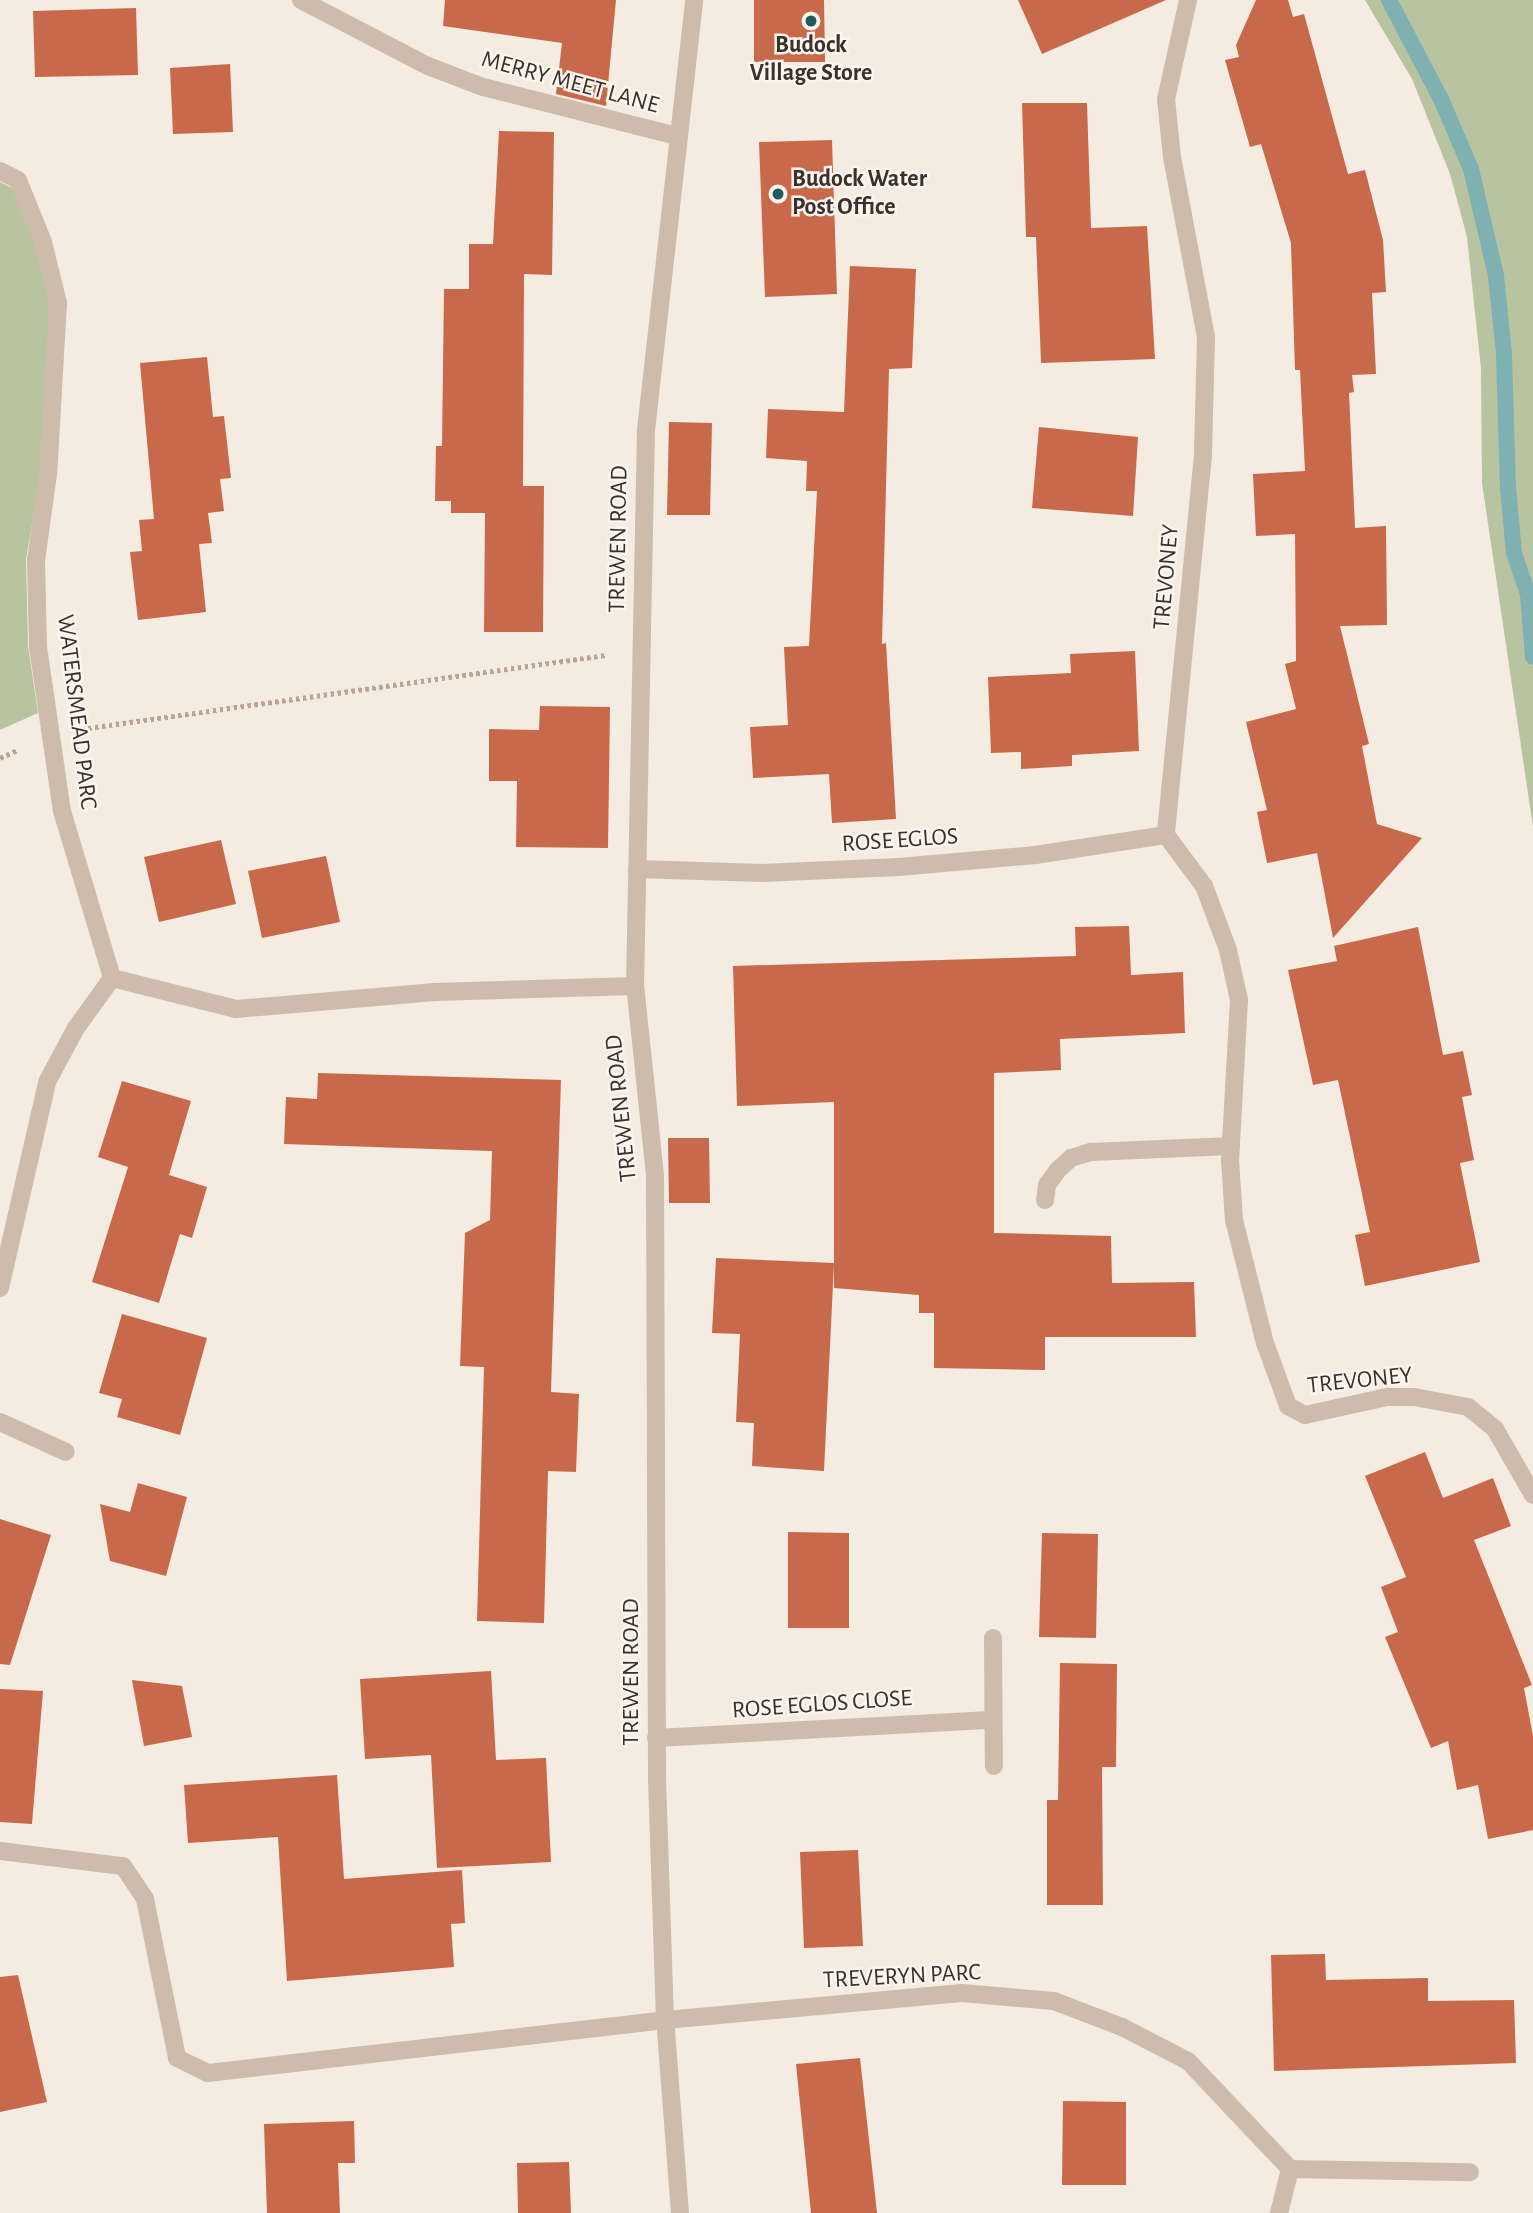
<!DOCTYPE html>
<style>
body{margin:0}
#map{position:relative;width:1533px;height:2213px;overflow:hidden;background:#f4ebe1;font-family:"Alegreya Sans",sans-serif}
div>[style]{position:absolute}
.green>*{inset:0;background:#b8c4a0}
.stream>*{height:16px;margin:-8px;padding:0 8px;transform-origin:8px;border-radius:8px;background:#7fb0b2}
.building>*{inset:0;background:#c8694b}
.path>*{height:4.5px;margin-top:-2.25px;transform-origin:0;background:repeating-linear-gradient(90deg,#b9a596 0 3.5px,transparent 0 7px)}
.service>*{height:18px;margin:-9px;padding:0 9px;transform-origin:9px;border-radius:9px;background:#cdbbac}
.minor>*{height:18px;margin:-9px;padding:0 9px;transform-origin:9px;border-radius:9px;background:#cdbbac}
.tertiary>*{height:18px;margin:-9px;padding:0 9px;transform-origin:9px;border-radius:9px;background:#cdbbac}
.dots>*{width:19px;height:19px;translate:-50% -50%;box-sizing:border-box;border:4px solid #fbf5ee;border-radius:50%}
span{translate:-50% -50%;white-space:nowrap;text-align:center;line-height:1.15;-webkit-text-stroke:5px #fbf5ee;paint-order:stroke}
.poi-label{font-size:24px;color:#3b302b;font-weight:700}
.left{translate:0 -50%;text-align:left}
.street-label{font-size:24px;color:#3b302b}
</style>
<div id="map">
<div class="green">
<i style="clip-path:polygon(1365px 0,1533px 0,1533px 827px,1482px 483px,1481px 369px,1467px 237px,1450px 174px,1412px 79px)"></i>
<i style="clip-path:polygon(0 182px,12px 188px,36px 244px,50px 306px,41px 473px,26px 559px,28px 646px,38px 713px,0 730px)"></i>
</div>
<div class="stream">
<i style="left:1389px;top:0;width:112px;rotate:62.3deg"></i>
<i style="left:1441px;top:99px;width:76px;rotate:66.8deg"></i>
<i style="left:1471px;top:169px;width:110px;rotate:76.8deg"></i>
<i style="left:1496px;top:276px;width:78px;rotate:84.1deg"></i>
<i style="left:1504px;top:354px;width:134px;rotate:88.3deg"></i>
<i style="left:1508px;top:488px;width:65px;rotate:84.7deg"></i>
<i style="left:1514px;top:553px;width:43px;rotate:71.1deg"></i>
<i style="left:1528px;top:594px;width:63px;rotate:85.5deg"></i>
</div>
<div class="building">
<i style="clip-path:polygon(445px 0,616px 0,606px 106px,556px 94px,562px 43px,443px 26px)"></i>
<i style="clip-path:polygon(754px 0,824px 0,825px 62px,754px 62px)"></i>
<i style="clip-path:polygon(1018px 0,1166px 0,1042px 54px)"></i>
<i style="clip-path:polygon(1256px 0,1288px 0,1293px 17px,1304px 14px,1348px 174px,1365px 170px,1383px 240px,1386px 292px,1372px 293px,1376px 374px,1352px 375px,1354px 392px,1349px 393px,1355px 528px,1386px 526px,1387px 625px,1340px 626px,1369px 744px,1362px 746px,1377px 824px,1422px 838px,1333px 938px,1317px 853px,1267px 863px,1257px 812px,1267px 810px,1246px 722px,1296px 709px,1285px 664px,1296px 661px,1295px 534px,1256px 536px,1253px 474px,1305px 471px,1300px 370px,1295px 370px,1291px 243px,1261px 144px,1250px 147px,1225px 60px,1239px 57px,1236px 45px)"></i>
<i style="clip-path:polygon(136px 8px,138px 75px,35px 77px,33px 11px)"></i>
<i style="clip-path:polygon(230px 64px,233px 132px,173px 134px,170px 68px)"></i>
<i style="clip-path:polygon(1022px 103px,1087px 103px,1091px 228px,1147px 226px,1155px 359px,1041px 363px,1036px 237px,1026px 237px)"></i>
<i style="clip-path:polygon(499px 131px,554px 132px,552px 275px,524px 274px,523px 486px,544px 486px,543px 632px,484px 632px,485px 513px,451px 513px,451px 501px,435px 501px,436px 446px,442px 446px,444px 289px,469px 289px,469px 244px,493px 244px)"></i>
<i style="clip-path:polygon(832px 140px,837px 294px,765px 297px,759px 142px)"></i>
<i style="clip-path:polygon(850px 266px,916px 269px,912px 368px,889px 369px,882px 644px,886px 643px,896px 819px,832px 823px,829px 774px,753px 778px,750px 727px,788px 725px,784px 647px,809px 646px,817px 491px,806px 491px,807px 461px,766px 458px,768px 409px,844px 412px)"></i>
<i style="clip-path:polygon(207px 357px,213px 417px,224px 416px,231px 478px,220px 479px,224px 511px,208px 513px,212px 543px,199px 544px,206px 612px,138px 620px,130px 552px,142px 551px,139px 520px,154px 519px,140px 363px)"></i>
<i style="clip-path:polygon(669px 422px,712px 423px,710px 515px,667px 515px)"></i>
<i style="clip-path:polygon(1039px 427px,1138px 437px,1133px 516px,1032px 508px)"></i>
<i style="clip-path:polygon(1135px 651px,1139px 751px,1072px 755px,1072px 766px,1021px 769px,1021px 752px,991px 753px,988px 677px,1071px 673px,1070px 654px)"></i>
<i style="clip-path:polygon(540px 706px,610px 707px,608px 848px,516px 847px,517px 781px,489px 781px,489px 729px,539px 730px)"></i>
<i style="clip-path:polygon(221px 840px,236px 904px,159px 922px,144px 857px)"></i>
<i style="clip-path:polygon(326px 856px,340px 922px,262px 938px,248px 871px)"></i>
<i style="clip-path:polygon(1129px 926px,1131px 975px,1183px 972px,1185px 1033px,1060px 1039px,1061px 1070px,994px 1073px,994px 1233px,1111px 1236px,1112px 1283px,1194px 1282px,1196px 1337px,1045px 1337px,1045px 1370px,934px 1368px,934px 1313px,919px 1313px,919px 1295px,834px 1288px,834px 1102px,737px 1106px,733px 966px,1076px 956px,1075px 927px)"></i>
<i style="clip-path:polygon(1418px 927px,1443px 1055px,1463px 1051px,1472px 1095px,1462px 1097px,1474px 1160px,1460px 1163px,1480px 1262px,1365px 1286px,1355px 1235px,1370px 1232px,1338px 1080px,1313px 1085px,1288px 970px,1337px 961px,1334px 946px)"></i>
<i style="clip-path:polygon(318px 1073px,561px 1080px,551px 1392px,579px 1394px,576px 1472px,548px 1471px,544px 1623px,477px 1621px,484px 1367px,460px 1366px,465px 1233px,490px 1220px,492px 1151px,284px 1144px,286px 1097px,317px 1099px)"></i>
<i style="clip-path:polygon(122px 1081px,191px 1101px,169px 1175px,207px 1187px,192px 1238px,180px 1234px,159px 1303px,92px 1282px,128px 1167px,98px 1157px)"></i>
<i style="clip-path:polygon(668px 1138px,709px 1138px,710px 1203px,669px 1203px)"></i>
<i style="clip-path:polygon(716px 1258px,834px 1263px,824px 1471px,752px 1466px,754px 1423px,736px 1422px,740px 1334px,712px 1333px)"></i>
<i style="clip-path:polygon(122px 1314px,207px 1338px,180px 1435px,117px 1417px,122px 1399px,99px 1393px)"></i>
<i style="clip-path:polygon(1425px 1452px,1443px 1498px,1493px 1478px,1511px 1526px,1474px 1540px,1532px 1685px,1524px 1688px,1533px 1736px,1533px 1830px,1488px 1839px,1478px 1785px,1457px 1790px,1448px 1741px,1431px 1748px,1385px 1637px,1398px 1632px,1381px 1587px,1406px 1577px,1365px 1476px)"></i>
<i style="clip-path:polygon(138px 1483px,187px 1497px,166px 1576px,110px 1561px,100px 1504px,130px 1512px)"></i>
<i style="clip-path:polygon(0 1519px,51px 1535px,10px 1665px,0 1664px)"></i>
<i style="clip-path:polygon(788px 1532px,849px 1533px,849px 1628px,788px 1628px)"></i>
<i style="clip-path:polygon(1042px 1533px,1098px 1534px,1096px 1638px,1039px 1637px)"></i>
<i style="clip-path:polygon(1060px 1663px,1117px 1664px,1116px 1767px,1102px 1767px,1103px 1905px,1047px 1905px,1047px 1800px,1058px 1800px)"></i>
<i style="clip-path:polygon(491px 1671px,496px 1760px,546px 1758px,551px 1862px,437px 1868px,431px 1755px,365px 1759px,360px 1679px)"></i>
<i style="clip-path:polygon(132px 1680px,182px 1686px,192px 1737px,144px 1746px)"></i>
<i style="clip-path:polygon(0 1689px,43px 1691px,32px 1824px,0 1822px)"></i>
<i style="clip-path:polygon(337px 1775px,344px 1879px,462px 1870px,465px 1923px,451px 1924px,454px 1967px,287px 1981px,278px 1837px,188px 1843px,184px 1785px)"></i>
<i style="clip-path:polygon(858px 1850px,863px 1946px,804px 1948px,800px 1852px)"></i>
<i style="clip-path:polygon(1325px 1954px,1326px 1980px,1428px 1978px,1428px 2001px,1514px 2000px,1516px 2063px,1274px 2071px,1271px 1955px)"></i>
<i style="clip-path:polygon(18px 1975px,47px 2102px,0 2112px,0 1977px)"></i>
<i style="clip-path:polygon(860px 2058px,877px 2213px,811px 2213px,796px 2064px)"></i>
<i style="clip-path:polygon(1063px 2101px,1126px 2102px,1126px 2185px,1062px 2185px)"></i>
<i style="clip-path:polygon(354px 2121px,355px 2163px,338px 2163px,340px 2213px,267px 2213px,264px 2124px)"></i>
<i style="clip-path:polygon(569px 2162px,571px 2213px,518px 2213px,517px 2163px)"></i>
</div>
<div class="path">
<i style="left:88px;top:728px;width:523px;rotate:-8.02deg"></i>
<i style="left:0;top:758px;width:19px;rotate:-25deg"></i>
</div>
<div class="service">
<i style="left:301px;top:0;width:143px;rotate:27.5deg"></i>
<i style="left:428px;top:66px;width:59px;rotate:20.9deg"></i>
<i style="left:483px;top:87px;width:200px;rotate:14.2deg"></i>
<i style="left:0;top:1851px;width:124px;rotate:7deg"></i>
<i style="left:123px;top:1866px;width:40px;rotate:56deg"></i>
<i style="left:145px;top:1899px;width:162px;rotate:78.6deg"></i>
<i style="left:177px;top:2058px;width:34px;rotate:26deg"></i>
<i style="left:208px;top:2073px;width:460px;rotate:-6.6deg"></i>
</div>
<div class="minor">
<i style="left:1188px;top:0;width:101px;rotate:102.5deg"></i>
<i style="left:1166px;top:99px;width:58px;rotate:84.1deg"></i>
<i style="left:1172px;top:157px;width:183px;rotate:79.3deg"></i>
<i style="left:1206px;top:337px;width:118px;rotate:91.5deg"></i>
<i style="left:1203px;top:455px;width:382px;rotate:95.6deg"></i>
<i style="left:1166px;top:835px;width:64px;rotate:53.3deg"></i>
<i style="left:1204px;top:886px;width:68px;rotate:69.4deg"></i>
<i style="left:1228px;top:950px;width:51px;rotate:77.6deg"></i>
<i style="left:1239px;top:1000px;width:160px;rotate:93.2deg"></i>
<i style="left:1230px;top:1160px;width:60px;rotate:86.2deg"></i>
<i style="left:1234px;top:1220px;width:127px;rotate:75.9deg"></i>
<i style="left:1265px;top:1343px;width:67px;rotate:69.9deg"></i>
<i style="left:1288px;top:1406px;width:19px;rotate:28deg"></i>
<i style="left:1305px;top:1415px;width:84px;rotate:-12.4deg"></i>
<i style="left:1387px;top:1397px;width:27px"></i>
<i style="left:1414px;top:1397px;width:55px;rotate:10.5deg"></i>
<i style="left:1468px;top:1407px;width:35px;rotate:39deg"></i>
<i style="left:1495px;top:1429px;width:76px;rotate:60.1deg"></i>
<i style="left:0;top:171px;width:20px;rotate:27deg"></i>
<i style="left:18px;top:180px;width:67px;rotate:68deg"></i>
<i style="left:43px;top:242px;width:63px;rotate:76.2deg"></i>
<i style="left:58px;top:303px;width:171px;rotate:93.3deg"></i>
<i style="left:48px;top:474px;width:87px;rotate:97.9deg"></i>
<i style="left:36px;top:560px;width:87px;rotate:88.7deg"></i>
<i style="left:38px;top:647px;width:166px;rotate:81.7deg"></i>
<i style="left:62px;top:811px;width:174px;rotate:73.3deg"></i>
<i style="left:112px;top:978px;width:128px;rotate:14deg"></i>
<i style="left:236px;top:1009px;width:200px;rotate:-4.9deg"></i>
<i style="left:435px;top:992px;width:200px;rotate:-1.7deg"></i>
<i style="left:637px;top:869px;width:125px;rotate:1.8deg"></i>
<i style="left:762px;top:873px;width:136px;rotate:-2.5deg"></i>
<i style="left:898px;top:867px;width:138px;rotate:-5deg"></i>
<i style="left:1035px;top:855px;width:133px;rotate:-8.7deg"></i>
<i style="left:1045px;top:1200px;width:15px;rotate:-82deg"></i>
<i style="left:1047px;top:1185px;width:17px;rotate:-54deg"></i>
<i style="left:1057px;top:1171px;width:19px;rotate:-43deg"></i>
<i style="left:1071px;top:1158px;width:21px;rotate:-17deg"></i>
<i style="left:1091px;top:1152px;width:140px;rotate:-2.5deg"></i>
<i style="left:0;top:1288px;width:211px;rotate:-77.1deg"></i>
<i style="left:47px;top:1082px;width:61px;rotate:-61.8deg"></i>
<i style="left:76px;top:1028px;width:62px;rotate:-54.2deg"></i>
<i style="left:0;top:1422px;width:72px;rotate:24.4deg"></i>
<i style="left:993px;top:1638px;width:128px;rotate:89.6deg"></i>
<i style="left:656px;top:1738px;width:335px;rotate:-3.1deg"></i>
<i style="left:665px;top:2020px;width:298px;rotate:-5.2deg"></i>
<i style="left:962px;top:1993px;width:92px;rotate:5deg"></i>
<i style="left:1054px;top:2001px;width:73px;rotate:20.9deg"></i>
<i style="left:1122px;top:2027px;width:74px;rotate:27.3deg"></i>
<i style="left:1188px;top:2061px;width:149px;rotate:46.6deg"></i>
<i style="left:1290px;top:2169px;width:45px;rotate:104deg"></i>
<i style="left:1290px;top:2169px;width:180px;rotate:1deg"></i>
</div>
<div class="tertiary">
<i style="left:680px;top:2213px;width:194px;rotate:-94.4deg"></i>
<i style="left:665px;top:2020px;width:244px;rotate:-91.9deg"></i>
<i style="left:657px;top:1776px;width:601px;rotate:-90.19deg"></i>
<i style="left:655px;top:1175px;width:190px;rotate:-96deg"></i>
<i style="left:635px;top:986px;width:556px;rotate:-88.87deg"></i>
<i style="left:646px;top:430px;width:433px;rotate:-83.6deg"></i>
</div>
<div class="dots">
<i style="left:811px;top:21px;background:#1f5a5e"></i>
<i style="left:778px;top:194px;background:#1f5a5e"></i>
</div>
<div class="poi-label">
<span style="left:811px;top:60px">Budock<br>Village Store</span>
<span class="left" style="left:792px;top:194px">Budock Water<br>Post Office</span>
</div>
<div class="street-label">
<span style="left:570px;top:83px;rotate:15deg">MERRY MEET LANE</span>
<span style="left:619px;top:539px;rotate:-89deg">TREWEN ROAD</span>
<span style="left:1167px;top:577px;rotate:-85deg">TREVONEY</span>
<span style="left:76px;top:712px;rotate:83deg">WATERSMEAD PARC</span>
<span style="left:900px;top:841px;rotate:-4deg">ROSE EGLOS</span>
<span style="left:622px;top:1108px;rotate:-96deg">TREWEN ROAD</span>
<span style="left:1360px;top:1381px;rotate:-6deg">TREVONEY</span>
<span style="left:632px;top:1672px;rotate:-90deg">TREWEN ROAD</span>
<span style="left:822px;top:1705px;rotate:-4deg">ROSE EGLOS CLOSE</span>
<span style="left:902px;top:1977px;rotate:-3deg">TREVERYN PARC</span>
</div>
</div>
